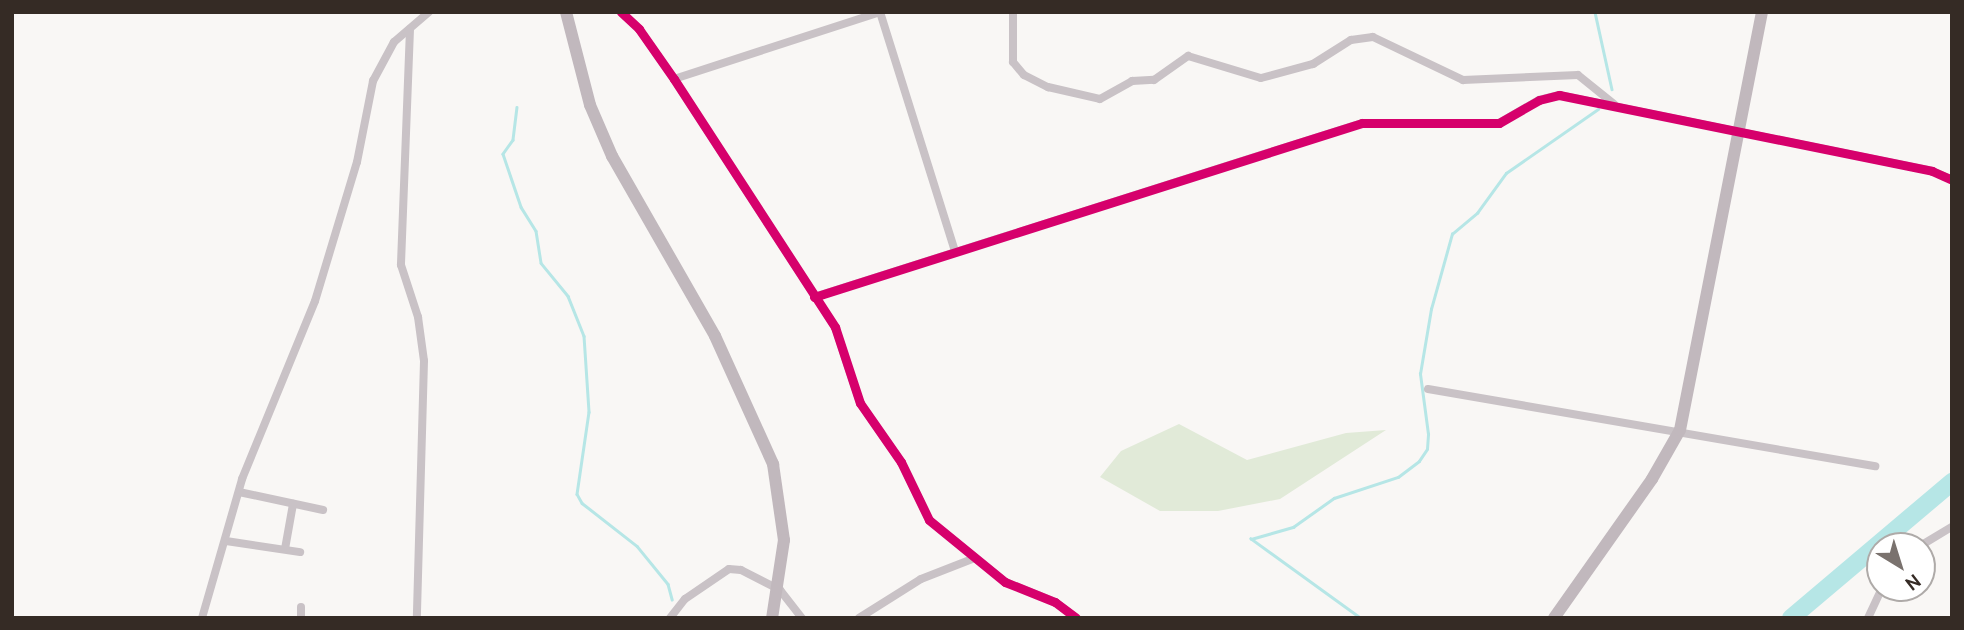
<!DOCTYPE html>
<style>
body{margin:0}
#map{position:relative;width:1964px;height:630px;overflow:hidden;background:#f9f7f5;font-family:Cabin,sans-serif}
div>[style]{position:absolute}
.green>*{inset:0;background:#e1ead8}
.stream>*{height:2.5px;margin:-1.25px;padding:0 1.25px;transform-origin:1.25px;border-radius:1.25px;background:#b6e6e6}
.river>*{height:18px;margin:-9px;padding:0 9px;transform-origin:9px;border-radius:9px;background:#b6e6e6}
.street>*{height:8px;margin:-4px;padding:0 4px;transform-origin:4px;border-radius:4px;background:#c9c2c6}
.secondary>*{height:12px;margin:-6px;padding:0 6px;transform-origin:6px;border-radius:6px;background:#c1b8bd}
.cycleway>*{height:9px;margin:-4.5px;padding:0 4.5px;transform-origin:4.5px;border-radius:4.5px;background:#d6006c}
span{translate:-50% -50%;white-space:nowrap;text-align:center;line-height:1.15;-webkit-text-stroke:5px #fff;paint-order:stroke}
.frame{position:absolute;inset:0;border:14px solid #352b25;pointer-events:none}
.north{position:absolute;left:1866px;top:532px;width:70px;height:70px;box-sizing:border-box;background:#fff;border:2px solid #aeaaa8;border-radius:50%;rotate:142deg;font-size:19px;font-weight:700;line-height:28px;text-align:center;color:#352b25}
.north::after{content:'';display:block;margin:auto;width:24px;height:32px;background:#7a726e;clip-path:polygon(50% 0,100% 100%,50% 72%,0 100%)}
</style>
<div id="map">
<div class="green">
<i style="clip-path:polygon(1179px 424px,1247px 460px,1346px 433px,1386px 430px,1280px 499px,1218px 511px,1160px 511px,1100px 477px,1121px 451px)"></i>
</div>
<div class="stream">
<i style="left:1595px;top:12px;width:79px;rotate:77.6deg"></i>
<i style="left:517px;top:107px;width:33px;rotate:97deg"></i>
<i style="left:513px;top:140px;width:17px;rotate:126deg"></i>
<i style="left:503px;top:154px;width:56px;rotate:71.2deg"></i>
<i style="left:521px;top:207px;width:28px;rotate:58deg"></i>
<i style="left:536px;top:231px;width:32px;rotate:81deg"></i>
<i style="left:541px;top:263px;width:43px;rotate:50.7deg"></i>
<i style="left:568px;top:296px;width:43px;rotate:68.2deg"></i>
<i style="left:584px;top:336px;width:76px;rotate:86.2deg"></i>
<i style="left:589px;top:412px;width:83px;rotate:98.3deg"></i>
<i style="left:577px;top:494px;width:10px;rotate:61deg"></i>
<i style="left:582px;top:503px;width:70px;rotate:38deg"></i>
<i style="left:637px;top:546px;width:49px;rotate:50.8deg"></i>
<i style="left:668px;top:584px;width:16px;rotate:75deg"></i>
<i style="left:1360px;top:618px;width:135px;rotate:-144.1deg"></i>
<i style="left:1251px;top:539px;width:44px;rotate:-15.9deg"></i>
<i style="left:1293px;top:527px;width:50px;rotate:-35.3deg"></i>
<i style="left:1334px;top:498px;width:67px;rotate:-18.2deg"></i>
<i style="left:1398px;top:477px;width:26px;rotate:-37deg"></i>
<i style="left:1419px;top:461px;width:14px;rotate:-56deg"></i>
<i style="left:1427px;top:449px;width:15px;rotate:-86deg"></i>
<i style="left:1428px;top:434px;width:61px;rotate:-97.6deg"></i>
<i style="left:1420px;top:374px;width:66px;rotate:-80.4deg"></i>
<i style="left:1431px;top:309px;width:78px;rotate:-74.4deg"></i>
<i style="left:1452px;top:234px;width:33px;rotate:-40deg"></i>
<i style="left:1477px;top:213px;width:49px;rotate:-54.1deg"></i>
<i style="left:1506px;top:173px;width:112px;rotate:-34.8deg"></i>
</div>
<div class="river">
<i style="left:1791px;top:618px;width:211px;rotate:-40.2deg"></i>
</div>
<div class="street">
<i style="left:621px;top:12px;width:25px;rotate:43deg"></i>
<i style="left:639px;top:29px;width:61px;rotate:55deg"></i>
<i style="left:674px;top:79px;width:296px;rotate:57deg"></i>
<i style="left:835px;top:327px;width:80px;rotate:71.8deg"></i>
<i style="left:860px;top:403px;width:72px;rotate:55.2deg"></i>
<i style="left:901px;top:462px;width:64px;rotate:64.2deg"></i>
<i style="left:929px;top:520px;width:98px;rotate:39.2deg"></i>
<i style="left:1005px;top:582px;width:54px;rotate:21.8deg"></i>
<i style="left:1055px;top:602px;width:26px;rotate:37deg"></i>
<i style="left:880px;top:12px;width:250px;rotate:72.6deg"></i>
<i style="left:1013px;top:12px;width:50px;rotate:90deg"></i>
<i style="left:1013px;top:62px;width:17px;rotate:50deg"></i>
<i style="left:1024px;top:75px;width:27px;rotate:27deg"></i>
<i style="left:1048px;top:87px;width:53px;rotate:13deg"></i>
<i style="left:1100px;top:99px;width:37px;rotate:-29deg"></i>
<i style="left:1132px;top:81px;width:22px;rotate:-3deg"></i>
<i style="left:1154px;top:80px;width:42px;rotate:-35.2deg"></i>
<i style="left:1188px;top:56px;width:76px;rotate:16.8deg"></i>
<i style="left:1261px;top:78px;width:54px;rotate:-15.1deg"></i>
<i style="left:1313px;top:64px;width:45px;rotate:-32.3deg"></i>
<i style="left:1351px;top:40px;width:22px;rotate:-8deg"></i>
<i style="left:1373px;top:37px;width:100px;rotate:25.5deg"></i>
<i style="left:1463px;top:80px;width:115px;rotate:-2.5deg"></i>
<i style="left:1578px;top:75px;width:46px;rotate:38.9deg"></i>
<i style="left:410px;top:29px;width:236px;rotate:92.2deg"></i>
<i style="left:401px;top:265px;width:55px;rotate:71.9deg"></i>
<i style="left:418px;top:317px;width:44px;rotate:82.2deg"></i>
<i style="left:424px;top:361px;width:257px;rotate:91.6deg"></i>
<i style="left:674px;top:79px;width:217px;rotate:-18deg"></i>
<i style="left:814px;top:297px;width:575px;rotate:-17.62deg"></i>
<i style="left:1362px;top:123px;width:137px"></i>
<i style="left:1499px;top:123px;width:46px;rotate:-29.9deg"></i>
<i style="left:1539px;top:100px;width:21px;rotate:-14deg"></i>
<i style="left:1559px;top:95px;width:381px;rotate:11.5deg"></i>
<i style="left:1932px;top:171px;width:22px;rotate:24deg"></i>
<i style="left:1428px;top:389px;width:454px;rotate:9.8deg"></i>
<i style="left:239px;top:492px;width:86px;rotate:12.1deg"></i>
<i style="left:226px;top:541px;width:75px;rotate:8.5deg"></i>
<i style="left:1920px;top:546px;width:37px;rotate:-31deg"></i>
<i style="left:285px;top:549px;width:46px;rotate:-79.9deg"></i>
<i style="left:202px;top:618px;width:145px;rotate:-73.9deg"></i>
<i style="left:242px;top:479px;width:192px;rotate:-67.7deg"></i>
<i style="left:315px;top:301px;width:145px;rotate:-73.2deg"></i>
<i style="left:357px;top:162px;width:83px;rotate:-78.8deg"></i>
<i style="left:373px;top:81px;width:44px;rotate:-61.7deg"></i>
<i style="left:394px;top:42px;width:46px;rotate:-40.6deg"></i>
<i style="left:301px;top:618px;width:11px;rotate:-90deg"></i>
<i style="left:670px;top:618px;width:24px;rotate:-52deg"></i>
<i style="left:685px;top:599px;width:53px;rotate:-34.3deg"></i>
<i style="left:729px;top:569px;width:12px;rotate:5deg"></i>
<i style="left:741px;top:570px;width:44px;rotate:27.1deg"></i>
<i style="left:780px;top:590px;width:36px;rotate:52deg"></i>
<i style="left:859px;top:618px;width:73px;rotate:-32.2deg"></i>
<i style="left:921px;top:579px;width:55px;rotate:-21.4deg"></i>
<i style="left:1868px;top:618px;width:33px;rotate:-65deg"></i>
</div>
<div class="secondary">
<i style="left:566px;top:12px;width:96px;rotate:75.5deg"></i>
<i style="left:590px;top:105px;width:56px;rotate:66.7deg"></i>
<i style="left:612px;top:156px;width:207px;rotate:60.2deg"></i>
<i style="left:715px;top:336px;width:141px;rotate:65.6deg"></i>
<i style="left:773px;top:464px;width:77px;rotate:81.8deg"></i>
<i style="left:784px;top:540px;width:79px;rotate:98.7deg"></i>
<i style="left:1554px;top:618px;width:170px;rotate:-54.8deg"></i>
<i style="left:1652px;top:479px;width:56px;rotate:-60.3deg"></i>
<i style="left:1680px;top:430px;width:426px;rotate:-78.9deg"></i>
</div>
<div class="cycleway">
<i style="left:621px;top:12px;width:25px;rotate:43deg"></i>
<i style="left:639px;top:29px;width:61px;rotate:55deg"></i>
<i style="left:674px;top:79px;width:296px;rotate:57deg"></i>
<i style="left:835px;top:327px;width:80px;rotate:71.8deg"></i>
<i style="left:860px;top:403px;width:72px;rotate:55.2deg"></i>
<i style="left:901px;top:462px;width:64px;rotate:64.2deg"></i>
<i style="left:929px;top:520px;width:98px;rotate:39.2deg"></i>
<i style="left:1005px;top:582px;width:54px;rotate:21.8deg"></i>
<i style="left:1055px;top:602px;width:26px;rotate:37deg"></i>
<i style="left:814px;top:297px;width:575px;rotate:-17.62deg"></i>
<i style="left:1362px;top:123px;width:137px"></i>
<i style="left:1499px;top:123px;width:46px;rotate:-29.9deg"></i>
<i style="left:1539px;top:100px;width:21px;rotate:-14deg"></i>
<i style="left:1559px;top:95px;width:381px;rotate:11.5deg"></i>
<i style="left:1932px;top:171px;width:22px;rotate:24deg"></i>
</div>
<div class="frame"></div>
<div class="north">N</div>
</div>
